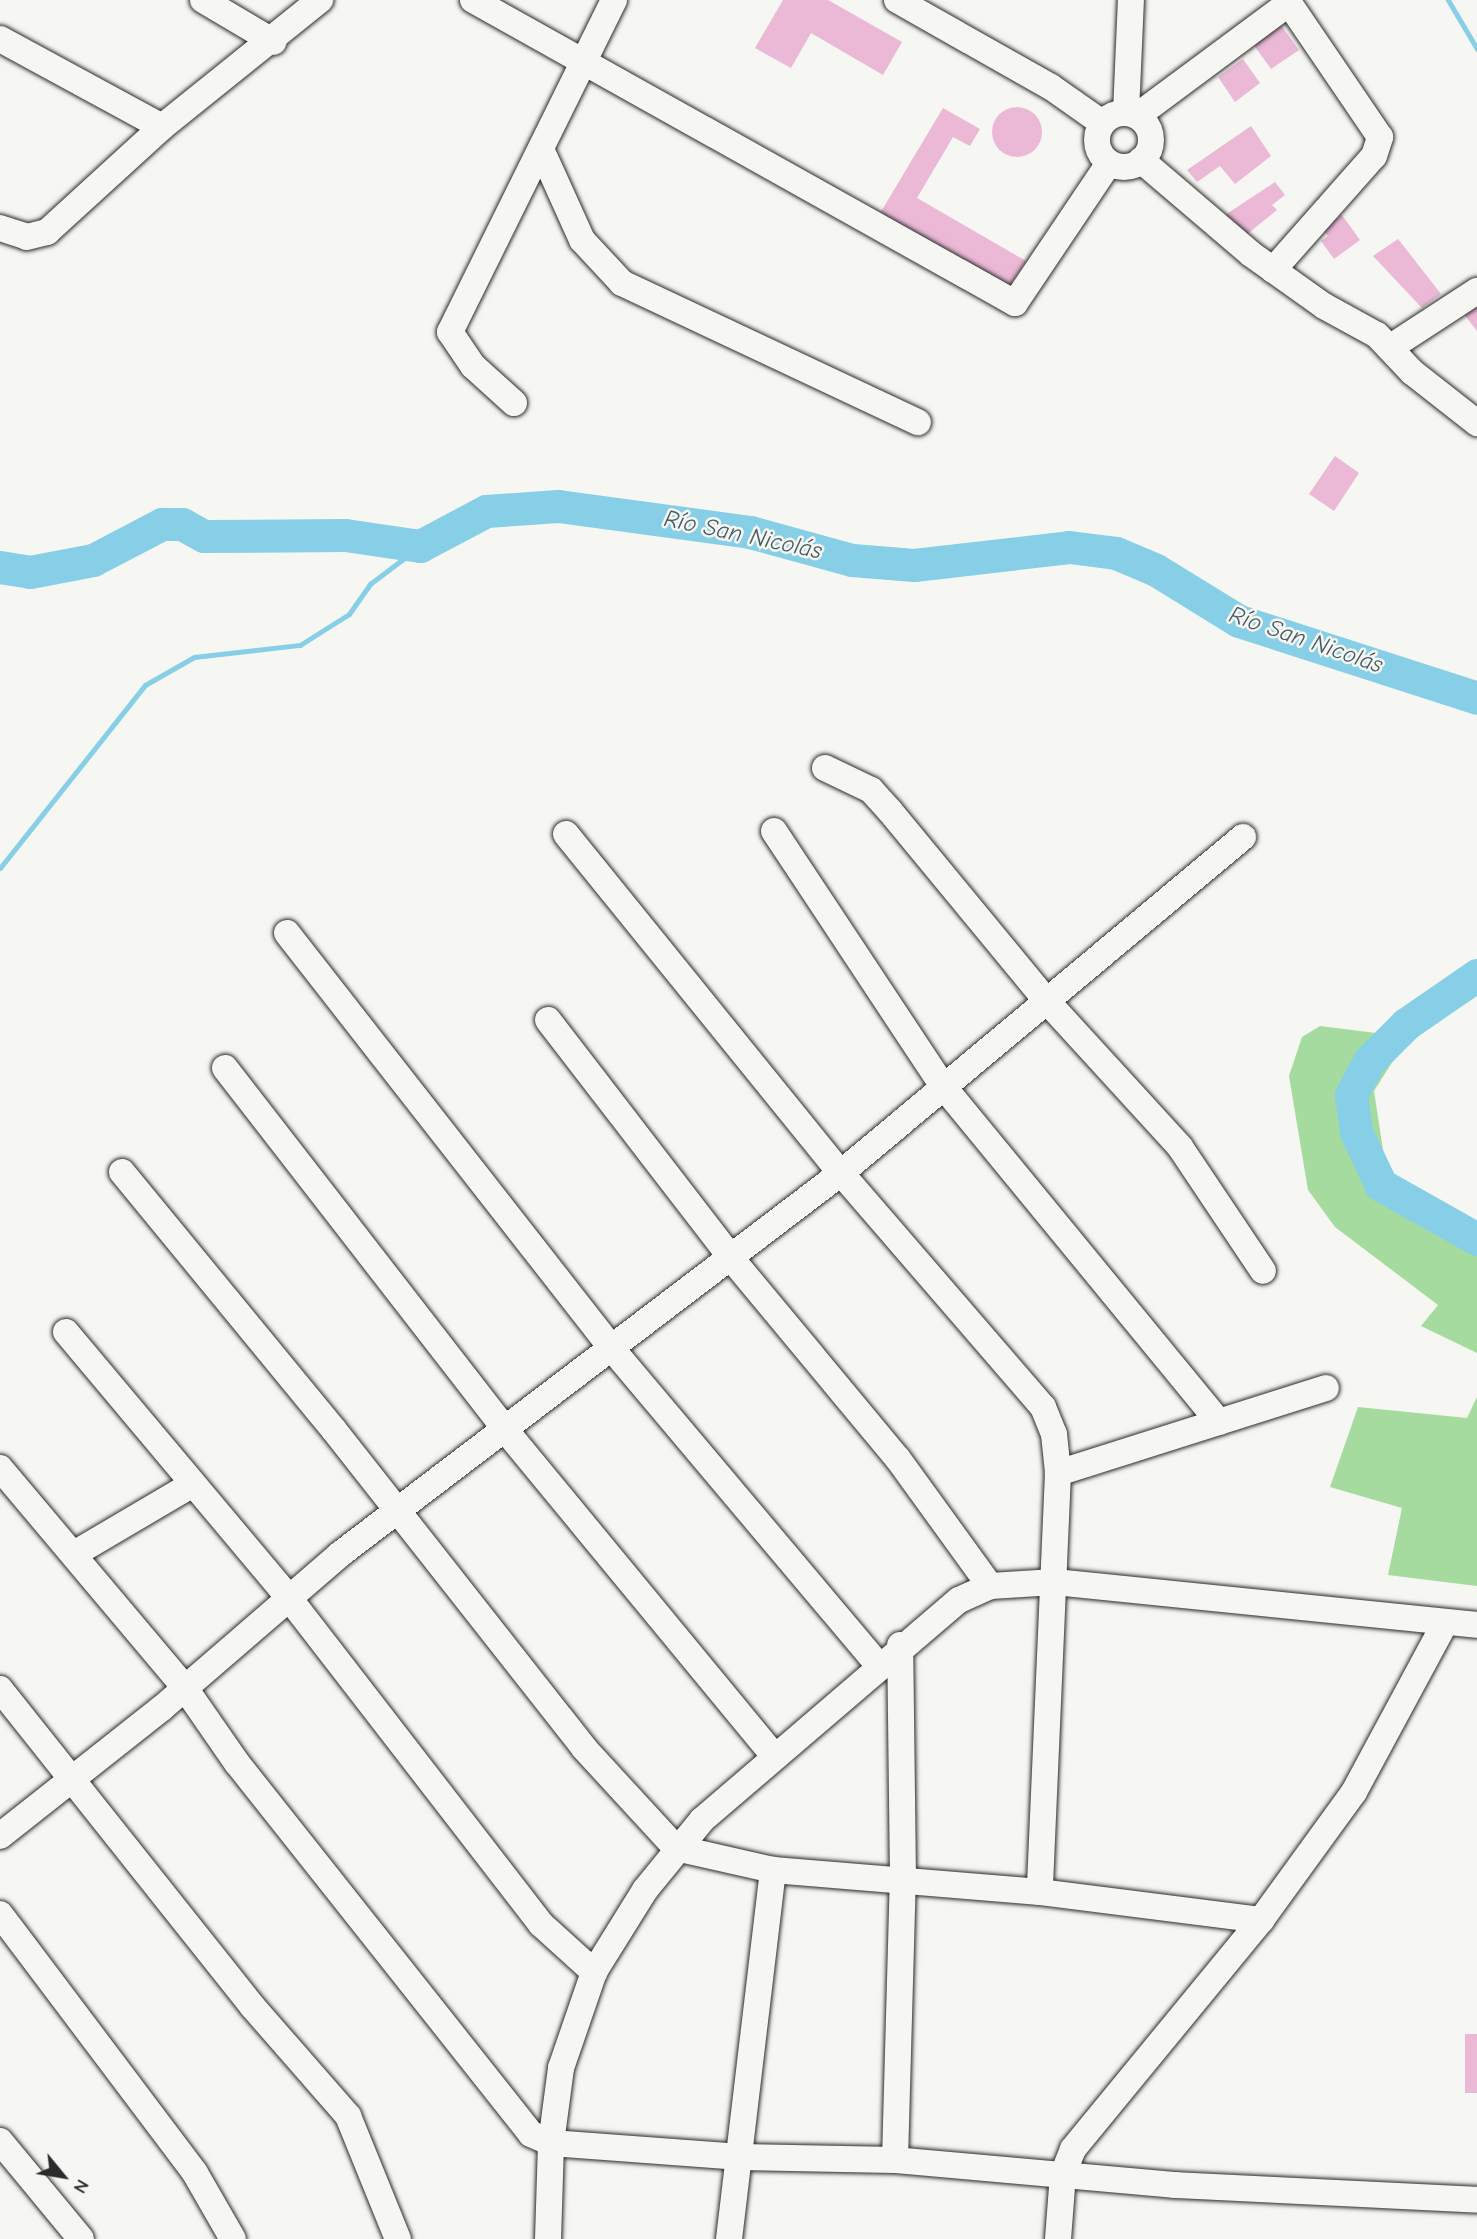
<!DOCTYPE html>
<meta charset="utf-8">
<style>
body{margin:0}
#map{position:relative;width:1477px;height:2239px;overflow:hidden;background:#f6f6f2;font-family:"Comic Neue",sans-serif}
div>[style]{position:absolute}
.green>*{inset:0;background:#a5db9e}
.stream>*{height:5px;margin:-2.5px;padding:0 2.5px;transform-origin:2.5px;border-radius:2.5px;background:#87cfe7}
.river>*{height:33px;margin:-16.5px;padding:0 16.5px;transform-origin:16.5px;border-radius:16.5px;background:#87cfe7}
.building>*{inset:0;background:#ebb8d6}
.round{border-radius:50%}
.roads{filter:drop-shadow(0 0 2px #2b2b2b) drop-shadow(0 0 2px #2b2b2b)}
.minor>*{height:26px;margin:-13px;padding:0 13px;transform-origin:13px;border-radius:13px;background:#f6f6f2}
.minor>.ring{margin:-13px;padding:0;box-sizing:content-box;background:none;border:26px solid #f6f6f2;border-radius:50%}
span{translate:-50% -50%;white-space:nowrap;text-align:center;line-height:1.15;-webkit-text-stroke:5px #f6f6f2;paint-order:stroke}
.water-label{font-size:24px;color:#475c63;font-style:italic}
.north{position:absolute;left:28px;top:2141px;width:70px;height:70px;-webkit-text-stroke:5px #f6f6f2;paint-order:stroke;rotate:120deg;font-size:19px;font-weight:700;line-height:28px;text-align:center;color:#2b2b2b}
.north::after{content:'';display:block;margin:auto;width:24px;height:32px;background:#2b2b2b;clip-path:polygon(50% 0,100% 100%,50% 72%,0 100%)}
</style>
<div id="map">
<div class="green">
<i style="clip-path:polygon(1320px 1026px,1408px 1037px,1374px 1091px,1390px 1196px,1477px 1241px,1477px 1353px,1421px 1326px,1438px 1305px,1335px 1227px,1308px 1190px,1289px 1076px,1302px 1037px)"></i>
<i style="clip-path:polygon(1477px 1397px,1477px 1586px,1388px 1575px,1402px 1508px,1330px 1487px,1358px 1407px,1467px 1418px)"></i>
</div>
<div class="stream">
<i style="left:1448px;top:0;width:57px;rotate:59.4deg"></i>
<i style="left:0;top:868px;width:233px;rotate:-51.6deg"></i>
<i style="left:145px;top:685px;width:56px;rotate:-29.7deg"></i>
<i style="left:194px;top:657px;width:107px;rotate:-6.5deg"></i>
<i style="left:300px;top:645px;width:58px;rotate:-32.3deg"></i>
<i style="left:349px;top:614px;width:37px;rotate:-55deg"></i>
<i style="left:370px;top:584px;width:63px;rotate:-37.2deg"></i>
</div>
<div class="river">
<i style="left:0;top:567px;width:30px;rotate:9deg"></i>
<i style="left:30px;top:572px;width:64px;rotate:-10.8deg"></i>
<i style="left:93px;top:560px;width:78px;rotate:-27.6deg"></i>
<i style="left:162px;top:524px;width:20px"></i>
<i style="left:182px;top:524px;width:25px;rotate:29deg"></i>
<i style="left:204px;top:536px;width:141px;rotate:-0.4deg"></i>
<i style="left:345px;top:535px;width:76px;rotate:8.3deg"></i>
<i style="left:420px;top:546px;width:75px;rotate:-27.9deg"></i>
<i style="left:486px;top:511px;width:72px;rotate:-4deg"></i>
<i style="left:558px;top:506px;width:194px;rotate:7.7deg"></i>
<i style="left:750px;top:532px;width:106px;rotate:15.4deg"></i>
<i style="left:852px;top:560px;width:62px;rotate:4.6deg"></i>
<i style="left:914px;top:565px;width:156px;rotate:-6.6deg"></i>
<i style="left:1069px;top:547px;width:47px;rotate:7.3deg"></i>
<i style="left:1116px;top:553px;width:43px;rotate:23deg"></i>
<i style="left:1156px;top:570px;width:97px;rotate:31.6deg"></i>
<i style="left:1239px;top:621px;width:250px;rotate:17.9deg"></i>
<i style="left:1477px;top:975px;width:86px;rotate:145.4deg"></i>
<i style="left:1406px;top:1024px;width:52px;rotate:135deg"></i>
<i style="left:1369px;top:1061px;width:38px;rotate:118deg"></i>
<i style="left:1351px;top:1095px;width:37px;rotate:82deg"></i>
<i style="left:1356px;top:1132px;width:59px;rotate:64.7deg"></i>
<i style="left:1381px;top:1185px;width:110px;rotate:29.4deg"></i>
</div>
<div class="building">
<i style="clip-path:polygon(783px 0,828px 0,902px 42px,883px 75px,811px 33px,791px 68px,755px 48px)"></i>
<i style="clip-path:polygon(1278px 21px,1299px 50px,1271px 69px,1251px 41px)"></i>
<i style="clip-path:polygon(1243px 59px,1260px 83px,1235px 102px,1218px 77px)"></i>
<i class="round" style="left:992px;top:107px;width:50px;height:50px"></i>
<i style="clip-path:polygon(943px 108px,980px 129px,970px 146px,953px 137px,917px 198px,1026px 261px,1008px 288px,879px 215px)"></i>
<i style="clip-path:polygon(1251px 126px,1271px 156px,1235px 184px,1220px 166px,1197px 182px,1187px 170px)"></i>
<i style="clip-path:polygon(1275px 182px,1285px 195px,1272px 205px,1277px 210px,1246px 235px,1225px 215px)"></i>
<i style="clip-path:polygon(1342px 215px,1360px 240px,1334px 259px,1321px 241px,1328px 236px,1322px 229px)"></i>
<i style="clip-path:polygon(1398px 239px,1441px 294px,1422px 308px,1373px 256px)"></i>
<i style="clip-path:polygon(1477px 303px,1477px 331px,1463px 313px)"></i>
<i style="clip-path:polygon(1335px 456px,1359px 473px,1334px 511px,1309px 494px)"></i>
<i style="clip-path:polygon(1465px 2034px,1477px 2034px,1477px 2093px,1465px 2093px)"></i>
</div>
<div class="roads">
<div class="minor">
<i style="left:203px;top:0;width:82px;rotate:30.6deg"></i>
<i style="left:473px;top:0;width:621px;rotate:29.21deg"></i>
<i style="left:1015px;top:303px;width:169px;rotate:-56.1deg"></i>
<i style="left:897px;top:0;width:177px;rotate:29.5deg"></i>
<i style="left:1051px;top:87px;width:62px;rotate:35.2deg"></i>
<i style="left:0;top:39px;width:184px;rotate:28.5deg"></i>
<i class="ring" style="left:1097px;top:113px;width:28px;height:28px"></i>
<i style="left:1126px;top:113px;width:113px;rotate:-87.5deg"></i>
<i style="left:1137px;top:116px;width:189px;rotate:-36.6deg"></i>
<i style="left:541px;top:149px;width:100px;rotate:65.7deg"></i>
<i style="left:582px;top:240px;width:59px;rotate:47.1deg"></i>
<i style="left:622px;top:283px;width:327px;rotate:25.2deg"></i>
<i style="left:1141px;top:160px;width:145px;rotate:40.5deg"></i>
<i style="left:1251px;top:254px;width:90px;rotate:35.5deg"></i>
<i style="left:1324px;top:306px;width:60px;rotate:28.7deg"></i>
<i style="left:1377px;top:335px;width:51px;rotate:46.6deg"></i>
<i style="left:1412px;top:372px;width:83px;rotate:38.1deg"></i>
<i style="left:0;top:228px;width:28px;rotate:18deg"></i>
<i style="left:27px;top:237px;width:21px;rotate:-14deg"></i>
<i style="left:47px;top:232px;width:156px;rotate:-42.4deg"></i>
<i style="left:162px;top:127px;width:203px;rotate:-38.8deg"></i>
<i style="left:1273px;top:270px;width:152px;rotate:-48.5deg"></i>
<i style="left:1374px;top:156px;width:20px;rotate:-72deg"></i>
<i style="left:1380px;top:137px;width:166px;rotate:-124.2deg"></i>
<i style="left:1391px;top:347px;width:103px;rotate:-33.1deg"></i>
<i style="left:514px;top:403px;width:55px;rotate:-137.9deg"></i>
<i style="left:473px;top:366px;width:41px;rotate:-124.1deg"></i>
<i style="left:450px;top:332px;width:370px;rotate:-63.7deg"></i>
<i style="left:825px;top:768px;width:51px;rotate:25.6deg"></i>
<i style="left:871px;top:790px;width:28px;rotate:48deg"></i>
<i style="left:890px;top:811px;width:244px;rotate:50.5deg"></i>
<i style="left:1045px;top:999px;width:200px;rotate:47.6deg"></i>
<i style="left:1180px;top:1147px;width:149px;rotate:56.2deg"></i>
<i style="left:774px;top:831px;width:306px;rotate:56.5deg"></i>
<i style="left:943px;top:1086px;width:435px;rotate:50.6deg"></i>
<i style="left:566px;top:834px;width:437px;rotate:51deg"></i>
<i style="left:841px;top:1173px;width:309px;rotate:49.2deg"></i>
<i style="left:1043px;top:1407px;width:29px;rotate:68deg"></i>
<i style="left:1054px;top:1434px;width:39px;rotate:84deg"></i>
<i style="left:1058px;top:1473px;width:419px;rotate:92.5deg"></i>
<i style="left:287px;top:933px;width:529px;rotate:51.98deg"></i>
<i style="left:613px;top:1350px;width:412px;rotate:49.9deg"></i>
<i style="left:548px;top:1020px;width:300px;rotate:52.4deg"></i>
<i style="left:731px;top:1258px;width:261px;rotate:50.3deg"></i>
<i style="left:898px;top:1459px;width:157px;rotate:54.1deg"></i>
<i style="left:225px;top:1068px;width:460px;rotate:52.2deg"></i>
<i style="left:507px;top:1432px;width:421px;rotate:50.5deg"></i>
<i style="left:122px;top:1172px;width:334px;rotate:50.6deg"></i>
<i style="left:334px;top:1430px;width:405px;rotate:51.8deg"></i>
<i style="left:584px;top:1748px;width:136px;rotate:47.4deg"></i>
<i style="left:676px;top:1848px;width:99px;rotate:12.8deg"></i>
<i style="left:773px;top:1870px;width:268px;rotate:4.7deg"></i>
<i style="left:1040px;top:1892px;width:223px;rotate:7.2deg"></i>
<i style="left:66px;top:1332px;width:347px;rotate:50deg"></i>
<i style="left:289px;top:1598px;width:412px;rotate:52.3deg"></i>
<i style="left:541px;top:1924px;width:72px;rotate:42.2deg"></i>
<i style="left:0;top:1468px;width:287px;rotate:49.9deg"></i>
<i style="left:185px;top:1688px;width:91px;rotate:55.3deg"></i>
<i style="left:237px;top:1763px;width:473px;rotate:51.6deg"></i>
<i style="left:531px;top:2134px;width:22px;rotate:24deg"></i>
<i style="left:551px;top:2143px;width:190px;rotate:4.2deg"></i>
<i style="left:740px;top:2157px;width:155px;rotate:1.1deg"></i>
<i style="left:895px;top:2160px;width:281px;rotate:5.1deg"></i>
<i style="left:1175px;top:2185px;width:302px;rotate:2.8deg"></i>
<i style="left:1058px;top:1473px;width:281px;rotate:-17.6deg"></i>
<i style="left:74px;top:1554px;width:136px;rotate:-30.5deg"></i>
<i style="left:0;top:1689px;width:406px;rotate:51.5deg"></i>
<i style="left:253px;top:2007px;width:145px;rotate:48.9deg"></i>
<i style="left:348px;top:2116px;width:133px;rotate:67.9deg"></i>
<i style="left:0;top:1836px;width:206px;rotate:-38.3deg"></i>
<i style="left:162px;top:1708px;width:234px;rotate:-40.8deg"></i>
<i style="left:339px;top:1555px;width:631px;rotate:-37.27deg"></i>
<i style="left:841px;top:1173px;width:524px;rotate:-39.89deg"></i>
<i style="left:0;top:1914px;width:324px;rotate:53deg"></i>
<i style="left:195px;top:2173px;width:76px;rotate:60.1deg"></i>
<i style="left:0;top:2141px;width:127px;rotate:50.4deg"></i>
<i style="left:895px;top:2160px;width:281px;rotate:-88.4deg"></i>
<i style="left:903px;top:1879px;width:234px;rotate:-90.7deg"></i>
<i style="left:548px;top:2239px;width:96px;rotate:-88.2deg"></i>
<i style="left:551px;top:2143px;width:76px;rotate:-82.4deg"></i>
<i style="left:561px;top:2068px;width:102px;rotate:-71deg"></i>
<i style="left:594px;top:1972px;width:97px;rotate:-58.1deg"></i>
<i style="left:645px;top:1890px;width:90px;rotate:-50.8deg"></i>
<i style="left:702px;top:1820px;width:338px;rotate:-40.6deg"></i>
<i style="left:959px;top:1600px;width:34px;rotate:-24deg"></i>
<i style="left:990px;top:1586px;width:65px;rotate:-3.5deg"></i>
<i style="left:1055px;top:1582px;width:424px;rotate:5.8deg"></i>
<i style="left:729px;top:2239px;width:372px;rotate:-83.2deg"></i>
<i style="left:1058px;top:2239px;width:65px;rotate:-85.6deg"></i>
<i style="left:1063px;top:2174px;width:27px;rotate:-68deg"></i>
<i style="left:1073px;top:2149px;width:296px;rotate:-50.6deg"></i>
<i style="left:1261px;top:1920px;width:158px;rotate:-54deg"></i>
<i style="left:1354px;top:1792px;width:192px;rotate:-61.7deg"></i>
</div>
</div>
<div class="water-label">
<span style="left:743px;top:535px;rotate:12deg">Río San Nicolás</span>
<span style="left:1306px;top:640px;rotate:19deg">Río San Nicolás</span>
</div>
<div class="north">N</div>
</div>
